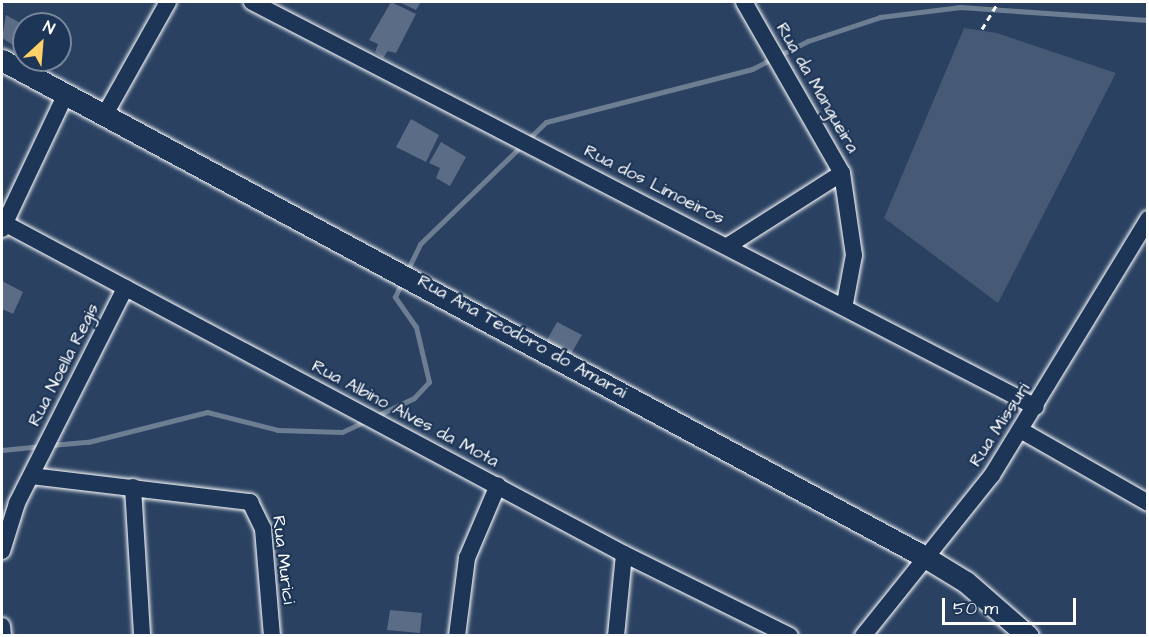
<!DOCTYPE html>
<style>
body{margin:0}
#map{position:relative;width:1149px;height:637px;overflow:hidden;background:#2a4161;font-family:"Architects Daughter",sans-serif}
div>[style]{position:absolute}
.green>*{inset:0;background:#465975}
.stream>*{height:5px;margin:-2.5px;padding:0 2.5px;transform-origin:2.5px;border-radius:2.5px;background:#6d7d92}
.building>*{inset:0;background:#5b6c86}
.path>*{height:3px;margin-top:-1.5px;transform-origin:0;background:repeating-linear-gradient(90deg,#fff 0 6px,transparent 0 10.5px)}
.roads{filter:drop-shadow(0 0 2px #fff) drop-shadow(0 0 2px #fff)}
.minor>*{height:16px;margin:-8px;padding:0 8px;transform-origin:8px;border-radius:8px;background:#1d3557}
.tertiary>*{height:21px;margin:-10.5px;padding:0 10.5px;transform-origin:10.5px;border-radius:10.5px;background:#1d3557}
span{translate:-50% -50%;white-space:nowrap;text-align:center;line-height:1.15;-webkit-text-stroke:4.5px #1d3557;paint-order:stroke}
.street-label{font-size:18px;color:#fff}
.frame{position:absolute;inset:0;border:3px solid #fff;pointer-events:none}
.north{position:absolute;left:12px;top:12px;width:60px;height:60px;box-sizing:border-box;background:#1d3557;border:2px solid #77869a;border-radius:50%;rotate:26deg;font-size:16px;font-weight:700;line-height:24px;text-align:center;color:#fff}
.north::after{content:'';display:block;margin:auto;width:21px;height:27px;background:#ffd166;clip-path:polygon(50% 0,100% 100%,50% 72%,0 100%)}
.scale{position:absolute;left:942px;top:598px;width:134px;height:27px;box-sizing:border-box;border:3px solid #fff;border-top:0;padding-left:8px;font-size:18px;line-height:21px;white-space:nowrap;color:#fff;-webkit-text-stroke:4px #1d3557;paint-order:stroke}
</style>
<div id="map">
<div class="green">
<i style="clip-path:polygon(964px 28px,997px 33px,1116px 73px,998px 303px,884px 218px)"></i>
</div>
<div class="stream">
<i style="left:406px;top:273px;width:32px;rotate:-64deg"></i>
<i style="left:420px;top:244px;width:175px;rotate:-44.1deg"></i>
<i style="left:546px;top:122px;width:213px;rotate:-14.4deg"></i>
<i style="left:752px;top:69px;width:63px;rotate:-26.6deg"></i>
<i style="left:808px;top:41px;width:76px;rotate:-18.4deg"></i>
<i style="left:880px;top:17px;width:81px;rotate:-7.1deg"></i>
<i style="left:960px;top:7px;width:188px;rotate:4deg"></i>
<i style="left:374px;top:417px;width:44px;rotate:-25.4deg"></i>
<i style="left:414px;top:398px;width:22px;rotate:-47deg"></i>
<i style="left:429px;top:382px;width:57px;rotate:-103.3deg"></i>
<i style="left:416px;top:327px;width:37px;rotate:-125deg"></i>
<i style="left:395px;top:297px;width:17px;rotate:-66deg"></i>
<i style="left:51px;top:445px;width:37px;rotate:-5deg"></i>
<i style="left:88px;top:442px;width:123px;rotate:-14.1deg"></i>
<i style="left:207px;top:412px;width:73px;rotate:14.2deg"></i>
<i style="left:278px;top:430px;width:64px;rotate:1.8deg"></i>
<i style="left:342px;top:432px;width:26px;rotate:-25deg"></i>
<i style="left:2px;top:450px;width:40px;rotate:-5.7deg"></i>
</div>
<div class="building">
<i style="clip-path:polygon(391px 2px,416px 14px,396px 53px,388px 51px,383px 58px,375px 52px,378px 44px,369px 40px)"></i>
<i style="clip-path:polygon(399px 2px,421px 2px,416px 10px)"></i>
<i style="clip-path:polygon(6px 15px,24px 25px,24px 52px,2px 38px)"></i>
<i style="clip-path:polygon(411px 119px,439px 135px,426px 162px,396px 147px)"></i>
<i style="clip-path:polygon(441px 142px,466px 157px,450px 186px,436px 178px,440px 168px,429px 163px)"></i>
<i style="clip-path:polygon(2px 281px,23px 292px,13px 314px,2px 309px)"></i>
<i style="clip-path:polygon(557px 322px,582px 335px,568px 359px,544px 345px)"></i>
<i style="clip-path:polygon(390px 610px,422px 613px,420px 633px,387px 630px)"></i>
</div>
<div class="path">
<i style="left:982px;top:29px;width:31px;rotate:-59deg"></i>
</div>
<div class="roads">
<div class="minor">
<i style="left:252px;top:2px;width:882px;rotate:27.32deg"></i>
<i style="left:744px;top:2px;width:197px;rotate:60.2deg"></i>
<i style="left:842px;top:173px;width:83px;rotate:81.7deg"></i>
<i style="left:854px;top:255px;width:49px;rotate:100.6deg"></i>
<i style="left:104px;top:116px;width:131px;rotate:-60.7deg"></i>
<i style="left:4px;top:223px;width:703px;rotate:28.1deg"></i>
<i style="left:624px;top:554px;width:185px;rotate:26.3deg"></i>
<i style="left:2px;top:229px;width:147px;rotate:-64.7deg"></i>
<i style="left:729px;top:245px;width:134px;rotate:-32.5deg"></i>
<i style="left:1022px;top:431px;width:145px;rotate:29.7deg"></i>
<i style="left:31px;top:476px;width:221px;rotate:6.8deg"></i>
<i style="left:250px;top:502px;width:30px;rotate:64deg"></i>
<i style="left:263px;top:529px;width:107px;rotate:85.2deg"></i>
<i style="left:133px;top:487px;width:149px;rotate:86.5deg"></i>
<i style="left:2px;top:551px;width:50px;rotate:-72.6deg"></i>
<i style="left:17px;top:503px;width:241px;rotate:-63.3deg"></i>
<i style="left:2px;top:626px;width:10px;rotate:84deg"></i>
<i style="left:457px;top:636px;width:79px;rotate:-82.7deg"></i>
<i style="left:467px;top:558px;width:79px;rotate:-67deg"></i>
<i style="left:616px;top:636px;width:82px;rotate:-84.4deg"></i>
<i style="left:863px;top:636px;width:206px;rotate:-51.3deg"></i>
<i style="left:992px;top:475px;width:300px;rotate:-58.6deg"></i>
</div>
<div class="tertiary">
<i style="left:2px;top:60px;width:1048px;rotate:28.3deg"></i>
<i style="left:925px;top:557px;width:48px;rotate:31.4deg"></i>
<i style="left:966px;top:582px;width:82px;rotate:41.1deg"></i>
</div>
</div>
<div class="street-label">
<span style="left:817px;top:88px;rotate:60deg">Rua da Mangueira</span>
<span style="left:654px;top:185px;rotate:27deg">Rua dos Limoeiros</span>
<span style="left:522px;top:337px;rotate:29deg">Rua Ana Teodoro do Amarai</span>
<span style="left:64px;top:365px;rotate:-63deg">Rua Noella Regis</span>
<span style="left:405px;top:414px;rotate:28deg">Rua Albino Alves da Mota</span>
<span style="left:1000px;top:425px;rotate:-57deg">Rua Missuri</span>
<span style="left:283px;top:560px;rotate:83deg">Rua Murici</span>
</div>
<div class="frame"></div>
<div class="north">N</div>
<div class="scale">50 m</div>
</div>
